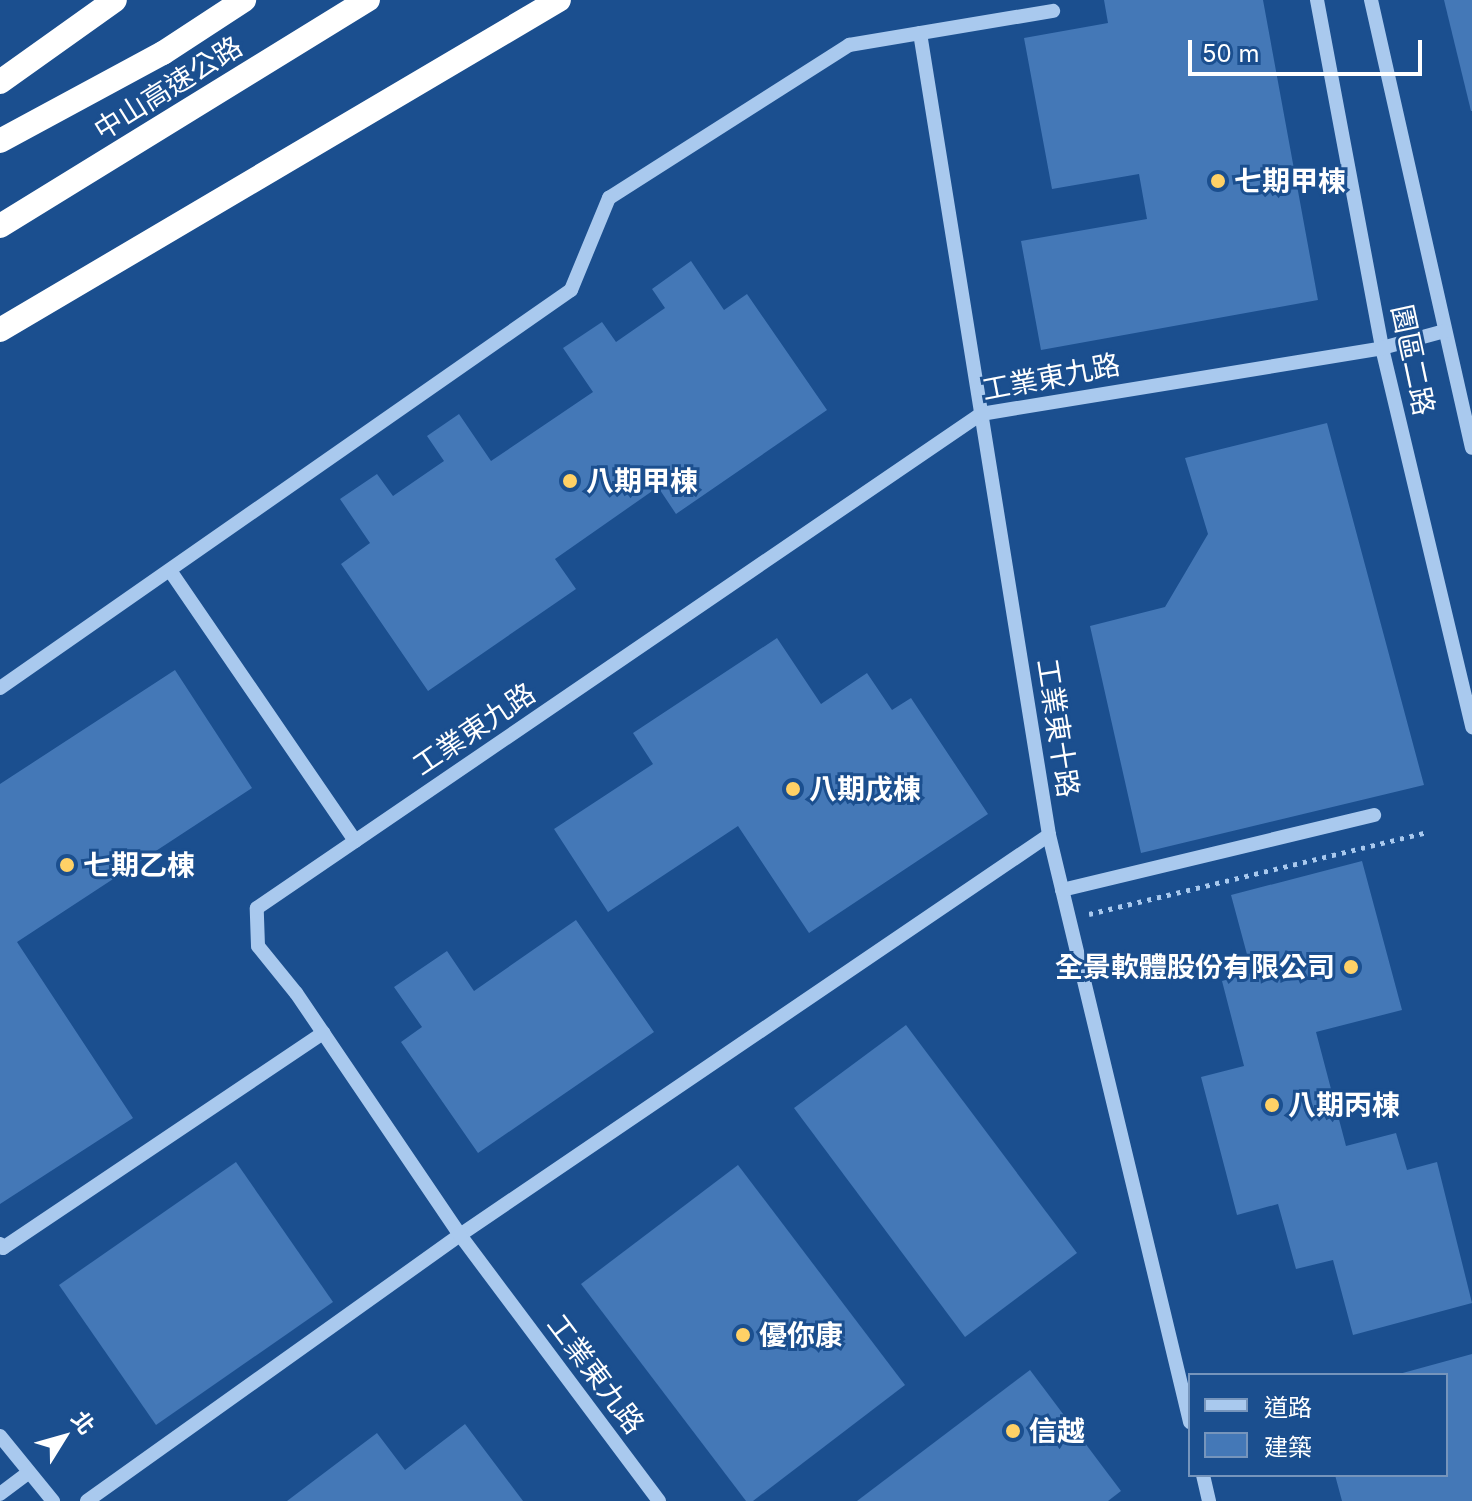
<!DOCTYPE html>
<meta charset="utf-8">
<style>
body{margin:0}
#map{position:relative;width:1472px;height:1501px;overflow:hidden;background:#1b4f8f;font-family:Inter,"Noto Sans TC",sans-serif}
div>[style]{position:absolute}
.building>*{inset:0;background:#4478b7}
.path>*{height:5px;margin-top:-2.5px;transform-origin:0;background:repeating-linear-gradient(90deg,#a9c9ee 0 4px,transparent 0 10px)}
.minor>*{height:14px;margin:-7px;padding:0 7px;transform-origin:7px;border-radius:7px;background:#a9c9ee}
.highway>*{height:24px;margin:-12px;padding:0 12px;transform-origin:12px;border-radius:12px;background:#fff}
.dots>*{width:22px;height:22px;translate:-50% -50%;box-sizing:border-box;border:4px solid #1b4f8f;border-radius:50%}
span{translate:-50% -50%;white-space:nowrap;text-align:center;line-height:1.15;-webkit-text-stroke:6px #1b4f8f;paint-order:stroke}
.street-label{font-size:28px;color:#fff}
.poi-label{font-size:28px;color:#fff;font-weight:700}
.left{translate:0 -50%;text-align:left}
.right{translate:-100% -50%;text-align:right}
.legend{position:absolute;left:1188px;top:1373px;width:260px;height:104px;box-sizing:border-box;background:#1b4f8f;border:2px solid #7695bc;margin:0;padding:10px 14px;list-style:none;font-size:24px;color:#fff}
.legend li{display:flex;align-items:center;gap:16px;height:40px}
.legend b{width:40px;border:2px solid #7695bc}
.north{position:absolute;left:24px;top:1397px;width:80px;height:80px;-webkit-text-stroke:6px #1b4f8f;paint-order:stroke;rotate:53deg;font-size:22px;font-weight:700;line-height:32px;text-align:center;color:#fff}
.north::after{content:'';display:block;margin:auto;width:28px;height:36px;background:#fff;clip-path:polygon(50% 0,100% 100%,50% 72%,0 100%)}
.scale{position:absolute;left:1188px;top:40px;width:234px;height:36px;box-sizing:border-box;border:4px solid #fff;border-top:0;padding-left:10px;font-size:24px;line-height:28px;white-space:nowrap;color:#fff;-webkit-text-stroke:6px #1b4f8f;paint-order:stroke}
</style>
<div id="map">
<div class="building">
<i style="clip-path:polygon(1104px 0,1263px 0,1318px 300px,1041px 350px,1021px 241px,1147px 219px,1139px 174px,1052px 189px,1024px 38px,1108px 23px)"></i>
<i style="clip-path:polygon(1444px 0,1472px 0,1472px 111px,1471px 111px)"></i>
<i style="clip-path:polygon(691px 261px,724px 310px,747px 294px,827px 410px,676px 514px,658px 487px,555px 559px,576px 589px,428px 691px,341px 564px,370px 543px,340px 499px,377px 474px,393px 496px,444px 461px,427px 436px,459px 414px,491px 461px,593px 392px,563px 348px,602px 322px,616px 342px,665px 308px,652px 289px)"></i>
<i style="clip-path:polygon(1327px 423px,1424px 785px,1141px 853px,1090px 626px,1165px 607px,1208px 534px,1185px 458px)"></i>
<i style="clip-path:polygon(777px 638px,821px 704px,867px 673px,892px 710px,911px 698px,988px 814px,809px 933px,738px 826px,608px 912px,554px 829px,653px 764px,633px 733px)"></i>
<i style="clip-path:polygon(175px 670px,252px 788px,17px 942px,133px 1118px,0 1204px,0 784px)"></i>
<i style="clip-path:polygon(1362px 861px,1402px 1010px,1316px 1032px,1346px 1146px,1396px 1133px,1407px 1170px,1437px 1162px,1472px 1303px,1353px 1335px,1333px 1260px,1296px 1269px,1278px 1204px,1237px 1215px,1201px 1077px,1244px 1066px,1222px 981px,1252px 973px,1231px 895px)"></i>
<i style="clip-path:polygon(576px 920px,654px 1032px,478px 1153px,401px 1042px,422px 1027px,394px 987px,447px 951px,474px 991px)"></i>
<i style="clip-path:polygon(906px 1025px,1077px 1253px,965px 1337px,794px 1108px)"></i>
<i style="clip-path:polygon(236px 1162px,333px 1302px,156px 1425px,59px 1285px)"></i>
<i style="clip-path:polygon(738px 1165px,905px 1385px,753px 1501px,746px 1501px,581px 1284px)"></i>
<i style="clip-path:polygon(1472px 1354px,1472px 1501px,1342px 1501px,1335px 1475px,1446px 1475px,1446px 1375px,1399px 1374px)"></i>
<i style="clip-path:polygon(1030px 1370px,1121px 1491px,1108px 1501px,857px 1501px)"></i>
<i style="clip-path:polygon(465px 1424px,523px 1501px,287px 1501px,377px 1433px,405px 1470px)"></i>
</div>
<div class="path">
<i style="left:1089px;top:914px;width:349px;rotate:-13.6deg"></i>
</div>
<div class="minor">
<i style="left:1317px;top:0;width:354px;rotate:79.4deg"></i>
<i style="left:1382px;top:348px;width:390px;rotate:76.6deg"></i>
<i style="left:1371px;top:0;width:459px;rotate:77.3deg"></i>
<i style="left:920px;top:33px;width:812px;rotate:80.86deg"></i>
<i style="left:1049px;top:835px;width:604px;rotate:76.49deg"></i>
<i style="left:171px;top:572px;width:326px;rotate:55.6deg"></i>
<i style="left:0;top:688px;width:696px;rotate:-34.88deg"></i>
<i style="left:571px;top:290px;width:100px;rotate:-67.6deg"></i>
<i style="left:609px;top:198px;width:285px;rotate:-32.5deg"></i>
<i style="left:849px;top:45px;width:207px;rotate:-9.5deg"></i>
<i style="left:1062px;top:890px;width:321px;rotate:-13.5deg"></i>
<i style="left:0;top:1244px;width:5px;rotate:53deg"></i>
<i style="left:3px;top:1248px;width:386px;rotate:-33.9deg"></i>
<i style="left:0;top:1436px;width:84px;rotate:50.8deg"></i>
<i style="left:1203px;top:1475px;width:27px;rotate:77deg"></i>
<i style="left:0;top:1494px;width:36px;rotate:-37deg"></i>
<i style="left:87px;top:1501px;width:458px;rotate:-35.5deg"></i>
<i style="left:460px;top:1235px;width:712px;rotate:-34.18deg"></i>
<i style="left:659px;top:1501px;width:332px;rotate:-126.8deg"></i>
<i style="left:460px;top:1235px;width:292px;rotate:-124.1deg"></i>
<i style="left:296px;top:993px;width:60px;rotate:-129deg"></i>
<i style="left:258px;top:946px;width:38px;rotate:-92deg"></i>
<i style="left:257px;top:908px;width:876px;rotate:-34.31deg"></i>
<i style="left:981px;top:414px;width:406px;rotate:-9.3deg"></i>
<i style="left:1382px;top:348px;width:65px;rotate:-15.1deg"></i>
</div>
<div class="highway">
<i style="left:0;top:82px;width:141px;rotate:-35.5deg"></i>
<i style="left:0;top:141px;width:185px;rotate:-28.4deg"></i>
<i style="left:163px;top:53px;width:97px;rotate:-33.2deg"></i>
<i style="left:0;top:226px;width:432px;rotate:-31.6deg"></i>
<i style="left:0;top:330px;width:649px;rotate:-30.56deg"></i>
</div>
<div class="dots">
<i style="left:1218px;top:181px;background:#ffd166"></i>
<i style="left:570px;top:481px;background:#ffd166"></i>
<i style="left:793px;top:789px;background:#ffd166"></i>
<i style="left:67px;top:865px;background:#ffd166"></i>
<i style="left:1351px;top:967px;background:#ffd166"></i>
<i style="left:1272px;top:1105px;background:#ffd166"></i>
<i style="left:743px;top:1335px;background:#ffd166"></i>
<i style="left:1013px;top:1431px;background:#ffd166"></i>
</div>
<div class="street-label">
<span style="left:168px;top:88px;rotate:-32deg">中山高速公路</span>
<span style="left:1413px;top:360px;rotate:78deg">園區二路</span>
<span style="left:1051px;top:377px;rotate:-11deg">工業東九路</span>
<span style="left:1058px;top:728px;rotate:81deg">工業東十路</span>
<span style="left:474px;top:729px;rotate:-34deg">工業東九路</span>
<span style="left:596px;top:1374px;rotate:53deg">工業東九路</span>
</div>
<div class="poi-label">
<span class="left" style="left:1234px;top:181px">七期甲棟</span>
<span class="left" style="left:586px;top:481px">八期甲棟</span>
<span class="left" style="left:809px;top:789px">八期戊棟</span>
<span class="left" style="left:83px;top:865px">七期乙棟</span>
<span class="right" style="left:1335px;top:967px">全景軟體股份有限公司</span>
<span class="left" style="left:1288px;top:1105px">八期丙棟</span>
<span class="left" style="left:759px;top:1335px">優你康</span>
<span class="left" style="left:1029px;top:1431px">信越</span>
</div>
<ul class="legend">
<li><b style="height:10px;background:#a9c9ee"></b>道路</li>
<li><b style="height:22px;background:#4478b7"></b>建築</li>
</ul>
<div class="north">北</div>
<div class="scale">50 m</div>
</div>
